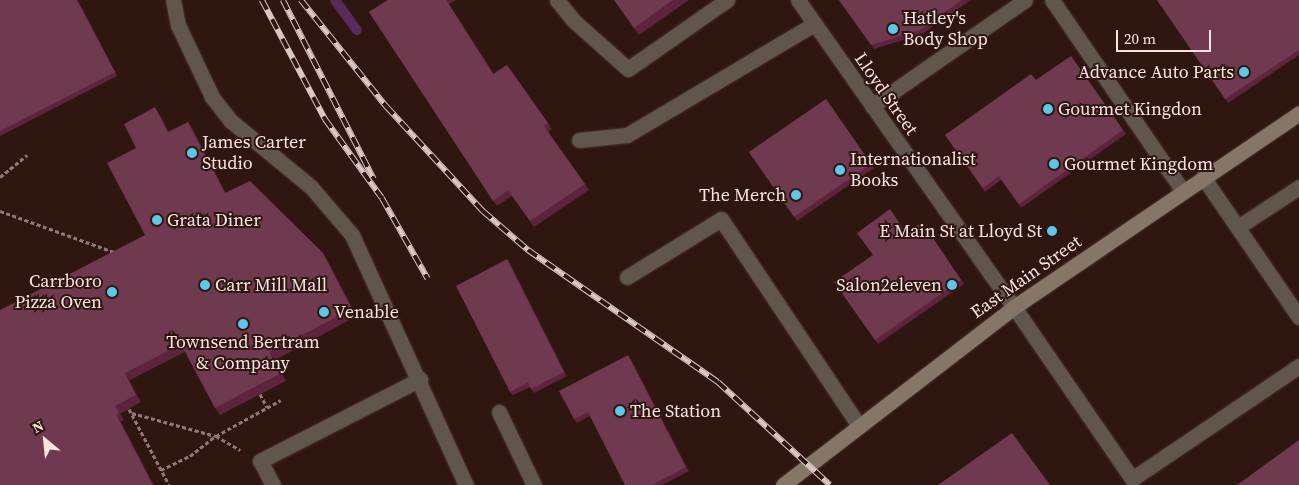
<!DOCTYPE html>
<style>
body{margin:0}
#map{position:relative;width:1299px;height:485px;overflow:hidden;background:#2f1611;font-family:"Source Serif 4",serif}
div>[style]{position:absolute}
.stream>*{height:10px;margin:-5px;padding:0 5px;transform-origin:5px;border-radius:5px;background:#572c5d}
.path>*{height:3px;margin-top:-1.5px;transform-origin:0;background:repeating-linear-gradient(90deg,#907a76 0 4px,transparent 0 6.5px)}
.roads{filter:drop-shadow(0 0 1px #4b332e) drop-shadow(0 0 1px #4b332e)}
.lane>*{height:15px;margin:-7.5px;padding:0 7.5px;transform-origin:7.5px;border-radius:7.5px;background:#60564d}
.street>*{height:15px;margin:-7.5px;padding:0 7.5px;transform-origin:7.5px;border-radius:7.5px;background:#60564d}
.secondary>*{height:15px;margin:-7.5px;padding:0 7.5px;transform-origin:7.5px;border-radius:7.5px;background:#857668}
.rail>*{height:5.5px;margin-top:-2.75px;transform-origin:0;background:repeating-linear-gradient(90deg,#2f1611 0 11px,#dbc7c4 0 22px);box-sizing:border-box;border-block:1px solid #dbc7c4}
.wall>*{inset:0;background:#5e243d}
.shaded-wall>*{inset:0;background:#451624}
.building>*{inset:0;background:#6f394f}
.dots>*{width:14px;height:14px;translate:-50% -50%;box-sizing:border-box;border:2px solid #2f1611;border-radius:50%}
span{translate:-50% -50%;white-space:nowrap;text-align:center;line-height:1.15;-webkit-text-stroke:4px #2f1611;paint-order:stroke}
.poi-label{font-size:18px;color:#f7e4e1}
.left{translate:0 -50%;text-align:left}
.right{translate:-100% -50%;text-align:right}
.street-label{font-size:18px;color:#f7e4e1}
.north{position:absolute;left:20px;top:415px;width:50px;height:50px;-webkit-text-stroke:4px #2f1611;paint-order:stroke;rotate:332deg;font-size:14px;font-weight:700;line-height:20px;text-align:center;color:#f7e4e1}
.north::after{content:'';display:block;margin:auto;width:18px;height:22px;background:#f7e4e1;clip-path:polygon(50% 0,100% 100%,50% 72%,0 100%)}
.scale{position:absolute;left:1116px;top:30px;width:95px;height:22px;box-sizing:border-box;border:2px solid #f7e4e1;border-top:0;padding-left:6px;font-size:15px;line-height:18px;white-space:nowrap;color:#f7e4e1;-webkit-text-stroke:4px #2f1611;paint-order:stroke}
</style>
<div id="map">
<div class="stream">
<i style="left:335px;top:0;width:37px;rotate:54deg"></i>
</div>
<div class="path">
<i style="left:0;top:177px;width:35px;rotate:-39deg"></i>
<i style="left:0;top:211px;width:121px;rotate:19.8deg"></i>
<i style="left:260px;top:394px;width:15px;rotate:62deg"></i>
<i style="left:129px;top:409px;width:86px;rotate:62.2deg"></i>
<i style="left:132px;top:413px;width:87px;rotate:15.3deg"></i>
<i style="left:216px;top:436px;width:28px;rotate:30deg"></i>
<i style="left:161px;top:470px;width:32px;rotate:-26deg"></i>
<i style="left:190px;top:456px;width:33px;rotate:-38deg"></i>
<i style="left:216px;top:436px;width:74px;rotate:-29deg"></i>
</div>
<div class="roads">
<div class="lane">
<i style="left:173px;top:0;width:25px;rotate:79deg"></i>
<i style="left:178px;top:25px;width:80px;rotate:64.7deg"></i>
<i style="left:212px;top:97px;width:31px;rotate:52deg"></i>
<i style="left:231px;top:121px;width:104px;rotate:39.5deg"></i>
<i style="left:311px;top:187px;width:63px;rotate:49.5deg"></i>
<i style="left:352px;top:235px;width:275px;rotate:65.5deg"></i>
<i style="left:557px;top:0;width:27px;rotate:51deg"></i>
<i style="left:574px;top:21px;width:72px;rotate:41.6deg"></i>
<i style="left:628px;top:69px;width:121px;rotate:-34.9deg"></i>
<i style="left:1052px;top:0;width:232px;rotate:55.6deg"></i>
<i style="left:872px;top:106px;width:186px;rotate:-34.7deg"></i>
<i style="left:579px;top:140px;width:48px;rotate:-5.9deg"></i>
<i style="left:627px;top:135px;width:217px;rotate:-30.7deg"></i>
<i style="left:1203px;top:177px;width:170px;rotate:55.6deg"></i>
<i style="left:1238px;top:227px;width:73px;rotate:-33.3deg"></i>
<i style="left:627px;top:277px;width:110px;rotate:-31.7deg"></i>
<i style="left:721px;top:219px;width:249px;rotate:56.3deg"></i>
<i style="left:1014px;top:307px;width:209px;rotate:55.5deg"></i>
<i style="left:1132px;top:479px;width:202px;rotate:-34.1deg"></i>
<i style="left:499px;top:412px;width:81px;rotate:64.4deg"></i>
<i style="left:273px;top:485px;width:27px;rotate:-118deg"></i>
<i style="left:260px;top:461px;width:180px;rotate:-27.1deg"></i>
</div>
<div class="street">
<i style="left:798px;top:0;width:375px;rotate:54.9deg"></i>
</div>
<div class="secondary">
<i style="left:783px;top:485px;width:292px;rotate:-37.6deg"></i>
<i style="left:1014px;top:307px;width:345px;rotate:-34.2deg"></i>
</div>
</div>
<div class="rail">
<i style="left:262px;top:0;width:135px;rotate:62.1deg"></i>
<i style="left:325px;top:119px;width:97px;rotate:54.2deg"></i>
<i style="left:382px;top:198px;width:93px;rotate:60.4deg"></i>
<i style="left:283px;top:0;width:201px;rotate:63.1deg"></i>
<i style="left:301px;top:0;width:136px;rotate:51.3deg"></i>
<i style="left:386px;top:106px;width:143px;rotate:47.3deg"></i>
<i style="left:483px;top:211px;width:60px;rotate:40.9deg"></i>
<i style="left:528px;top:250px;width:231px;rotate:34.8deg"></i>
<i style="left:718px;top:382px;width:152px;rotate:42.6deg"></i>
</div>
<div class="wall">
<i style="clip-path:polygon(0 0,78px 0,117px 76px,0 136px)"></i>
<i style="clip-path:polygon(388px 0,456px 0,449px 4px,494px 74px,507px 65px,552px 129px,548px 132px,589px 190px,534px 227px,512px 196px,497px 206px,369px 12px)"></i>
<i style="clip-path:polygon(614px 0,689px 0,639px 35px)"></i>
<i style="clip-path:polygon(839px 0,971px 0,922px 34px,874px 49px)"></i>
<i style="clip-path:polygon(1157px 0,1299px 0,1299px 55px,1228px 103px)"></i>
<i style="clip-path:polygon(1071px 56px,1126px 134px,1021px 208px,1001px 180px,985px 192px,945px 135px,1036px 80px)"></i>
<i style="clip-path:polygon(826px 99px,874px 168px,797px 221px,749px 152px)"></i>
<i style="clip-path:polygon(160px 115px,169px 132px,188px 122px,193px 129px,226px 193px,328px 261px,357px 316px,275px 360px,286px 381px,220px 415px,215px 408px,185px 352px,130px 380px,141px 402px,120px 414px,124px 420px,121px 422px,154px 485px,0 485px,145px 235px)"></i>
<i style="clip-path:polygon(922px 222px,964px 284px,878px 344px,834px 282px)"></i>
<i style="clip-path:polygon(507px 259px,510px 263px,567px 376px,534px 393px,530px 387px,513px 395px,510px 392px)"></i>
<i style="clip-path:polygon(631px 359px,689px 471px,662px 485px,625px 485px,590px 416px,577px 423px,574px 419px)"></i>
</div>
<div class="shaded-wall">
<i style="clip-path:polygon(77px 0,78px 0,117px 76px,115px 72px)"></i>
<i style="clip-path:polygon(155px 107px,160px 115px,174px 140px,168px 132px)"></i>
<i style="clip-path:polygon(188px 122px,193px 129px,230px 201px,225px 193px)"></i>
<i style="clip-path:polygon(323px 253px,328px 261px,357px 316px,352px 309px)"></i>
<i style="clip-path:polygon(507px 259px,510px 263px,567px 376px,564px 372px)"></i>
<i style="clip-path:polygon(269px 352px,275px 360px,286px 381px,281px 373px)"></i>
<i style="clip-path:polygon(628px 355px,631px 359px,689px 471px,686px 467px)"></i>
<i style="clip-path:polygon(125px 373px,130px 380px,141px 402px,136px 395px)"></i>
<i style="clip-path:polygon(116px 414px,121px 422px,154px 485px,153px 485px)"></i>
</div>
<div class="building">
<i style="clip-path:polygon(0 0,77px 0,115px 72px,0 131px)"></i>
<i style="clip-path:polygon(388px 0,446px 0,493px 74px,507px 65px,548px 123px,544px 126px,585px 184px,530px 221px,508px 190px,493px 201px,369px 12px)"></i>
<i style="clip-path:polygon(614px 0,673px 0,634px 28px)"></i>
<i style="clip-path:polygon(839px 0,962px 0,920px 30px,871px 45px)"></i>
<i style="clip-path:polygon(1157px 0,1299px 0,1299px 50px,1225px 99px)"></i>
<i style="clip-path:polygon(1071px 56px,1123px 130px,1019px 204px,999px 176px,983px 188px,945px 135px,1031px 74px,1036px 80px)"></i>
<i style="clip-path:polygon(826px 99px,871px 164px,794px 217px,749px 152px)"></i>
<i style="clip-path:polygon(155px 107px,168px 132px,188px 122px,225px 193px,250px 181px,323px 253px,352px 309px,269px 352px,281px 373px,215px 408px,181px 344px,125px 373px,136px 395px,115px 406px,119px 413px,116px 414px,153px 485px,0 485px,0 310px,145px 235px,107px 163px,136px 148px,124px 124px)"></i>
<i style="clip-path:polygon(890px 209px,906px 233px,922px 222px,961px 280px,875px 340px,834px 282px,873px 255px,857px 233px)"></i>
<i style="clip-path:polygon(507px 259px,564px 372px,531px 389px,528px 382px,510px 392px,456px 286px)"></i>
<i style="clip-path:polygon(628px 355px,686px 467px,652px 485px,625px 485px,588px 412px,574px 419px,559px 391px)"></i>
<i style="clip-path:polygon(1012px 433px,1050px 485px,938px 485px)"></i>
<i style="clip-path:polygon(1299px 440px,1299px 485px,1237px 485px)"></i>
</div>
<div class="dots">
<i style="left:893px;top:29px;background:#5cc7e8"></i>
<i style="left:1244px;top:72px;background:#5cc7e8"></i>
<i style="left:1048px;top:109px;background:#5cc7e8"></i>
<i style="left:192px;top:153px;background:#5cc7e8"></i>
<i style="left:1054px;top:164px;background:#5cc7e8"></i>
<i style="left:840px;top:170px;background:#5cc7e8"></i>
<i style="left:796px;top:195px;background:#5cc7e8"></i>
<i style="left:157px;top:220px;background:#5cc7e8"></i>
<i style="left:1052px;top:231px;background:#5cc7e8"></i>
<i style="left:205px;top:285px;background:#5cc7e8"></i>
<i style="left:952px;top:285px;background:#5cc7e8"></i>
<i style="left:112px;top:292px;background:#5cc7e8"></i>
<i style="left:324px;top:312px;background:#5cc7e8"></i>
<i style="left:243px;top:324px;background:#5cc7e8"></i>
<i style="left:620px;top:411px;background:#5cc7e8"></i>
</div>
<div class="poi-label">
<span class="left" style="left:903px;top:29px">Hatley's<br>Body Shop</span>
<span class="right" style="left:1234px;top:72px">Advance Auto Parts</span>
<span class="left" style="left:1058px;top:109px">Gourmet Kingdon</span>
<span class="left" style="left:202px;top:153px">James Carter<br>Studio</span>
<span class="left" style="left:850px;top:170px">Internationalist<br>Books</span>
<span class="left" style="left:1064px;top:164px">Gourmet Kingdom</span>
<span class="right" style="left:786px;top:195px">The Merch</span>
<span class="left" style="left:167px;top:220px">Grata Diner</span>
<span class="right" style="left:1042px;top:231px">E Main St at Lloyd St</span>
<span class="right" style="left:102px;top:292px">Carrboro<br>Pizza Oven</span>
<span class="left" style="left:215px;top:285px">Carr Mill Mall</span>
<span class="right" style="left:942px;top:285px">Salon2eleven</span>
<span class="left" style="left:334px;top:312px">Venable</span>
<span style="left:243px;top:353px">Townsend Bertram<br>&amp; Company</span>
<span class="left" style="left:630px;top:411px">The Station</span>
</div>
<div class="street-label">
<span style="left:886px;top:94px;rotate:55deg">Lloyd Street</span>
<span style="left:1026px;top:277px;rotate:-35deg">East Main Street</span>
</div>
<div class="north">N</div>
<div class="scale">20 m</div>
</div>
